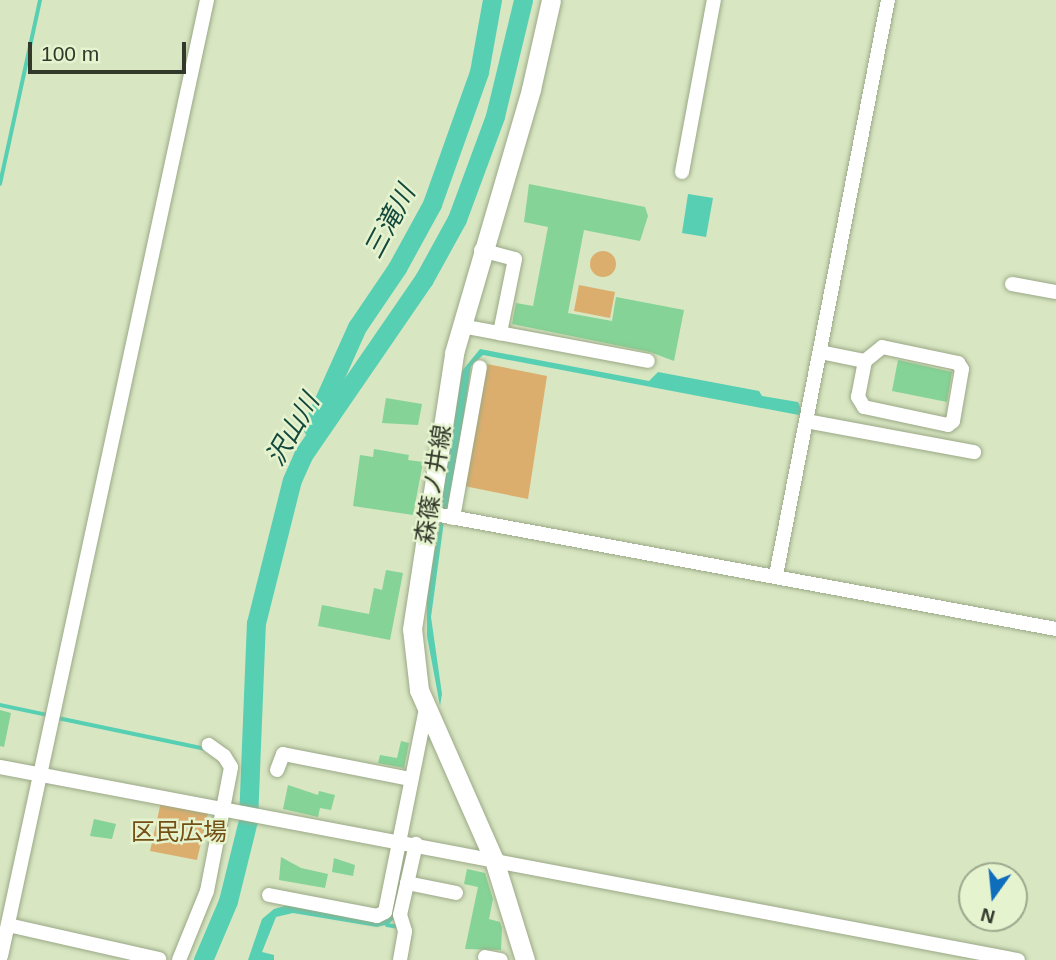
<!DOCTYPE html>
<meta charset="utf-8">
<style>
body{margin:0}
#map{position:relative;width:1056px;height:960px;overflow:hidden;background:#d8e6c2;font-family:Helvetica,"Noto Sans JP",sans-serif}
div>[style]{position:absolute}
.green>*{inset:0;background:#dcae6e}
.round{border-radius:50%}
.water>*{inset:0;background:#57cfb3}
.stream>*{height:3.5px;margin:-1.75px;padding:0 1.75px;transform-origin:1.75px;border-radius:1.75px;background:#57cfb3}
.river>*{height:19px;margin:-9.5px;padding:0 9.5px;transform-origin:9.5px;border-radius:9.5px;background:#57cfb3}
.building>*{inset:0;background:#85d396}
.roads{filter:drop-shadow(0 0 2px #9ba886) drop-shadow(0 0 2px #9ba886)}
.minor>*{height:14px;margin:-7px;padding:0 7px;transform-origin:7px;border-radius:7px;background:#fff}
.major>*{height:19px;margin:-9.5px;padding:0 9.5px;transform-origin:9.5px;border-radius:9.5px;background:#fff}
span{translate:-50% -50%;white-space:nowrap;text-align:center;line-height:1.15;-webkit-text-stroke:5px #e5f3cf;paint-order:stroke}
.street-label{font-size:24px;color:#32382a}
.park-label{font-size:24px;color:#745014}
.water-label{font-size:26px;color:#13483c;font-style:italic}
.north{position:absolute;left:958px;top:862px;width:70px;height:70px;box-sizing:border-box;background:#e5f3cf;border:2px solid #9da88d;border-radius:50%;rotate:195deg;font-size:19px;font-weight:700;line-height:28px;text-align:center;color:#32382a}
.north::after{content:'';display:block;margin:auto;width:24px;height:32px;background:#0f6ebb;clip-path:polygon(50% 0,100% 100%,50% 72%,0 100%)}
.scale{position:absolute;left:28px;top:42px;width:158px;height:32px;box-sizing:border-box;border:4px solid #32382a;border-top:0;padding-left:9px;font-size:21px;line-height:24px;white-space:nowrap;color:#32382a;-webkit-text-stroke:5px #e5f3cf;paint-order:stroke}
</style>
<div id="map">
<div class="green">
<i class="round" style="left:590px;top:251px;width:26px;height:26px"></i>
<i style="clip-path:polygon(579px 285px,615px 292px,610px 318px,574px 311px)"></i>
<i style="clip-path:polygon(487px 364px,547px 376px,528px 499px,464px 486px)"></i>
<i style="clip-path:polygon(161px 802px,208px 813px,197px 860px,150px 851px)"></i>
</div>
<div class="water">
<i style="clip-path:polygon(688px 194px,713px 198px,706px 237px,682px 233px)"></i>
<i style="clip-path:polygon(480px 349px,649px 381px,658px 372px,759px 391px,762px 396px,798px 402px,804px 416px,483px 355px,471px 366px,451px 504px,445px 513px,440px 512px,462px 371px)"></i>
<i style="clip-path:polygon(439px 520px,444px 521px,431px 617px,442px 694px,440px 706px,427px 636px,427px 600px)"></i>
<i style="clip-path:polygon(392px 902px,401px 905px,398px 914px,389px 924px,377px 927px,293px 913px,276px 917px,262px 952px,274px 955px,274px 960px,248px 960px,262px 919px,274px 909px,292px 904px,374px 919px)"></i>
</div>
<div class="stream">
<i style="left:0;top:184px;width:188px;rotate:-77.7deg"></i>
<i style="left:0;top:705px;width:49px;rotate:11.8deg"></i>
<i style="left:58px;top:718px;width:152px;rotate:11.8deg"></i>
<i style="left:387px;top:925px;width:12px;rotate:9deg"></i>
</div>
<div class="river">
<i style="left:312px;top:427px;width:110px;rotate:-65.8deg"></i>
<i style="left:357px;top:327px;width:71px;rotate:-55.9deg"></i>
<i style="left:397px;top:268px;width:73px;rotate:-61.3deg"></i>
<i style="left:432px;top:204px;width:140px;rotate:-70.4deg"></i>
<i style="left:479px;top:72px;width:73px;rotate:-79.8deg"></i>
<i style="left:203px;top:960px;width:64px;rotate:-67deg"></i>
<i style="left:228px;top:901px;width:83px;rotate:-76.1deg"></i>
<i style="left:248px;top:820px;width:197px;rotate:-87.7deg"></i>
<i style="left:256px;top:623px;width:147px;rotate:-75.9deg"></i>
<i style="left:292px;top:480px;width:27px;rotate:-66deg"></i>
<i style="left:303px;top:455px;width:214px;rotate:-55.5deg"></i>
<i style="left:424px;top:279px;width:68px;rotate:-61.2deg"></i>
<i style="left:457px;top:219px;width:110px;rotate:-69.7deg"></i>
<i style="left:495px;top:116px;width:119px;rotate:-76.4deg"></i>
</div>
<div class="building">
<i style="clip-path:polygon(529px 184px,645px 207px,648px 216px,640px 241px,584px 230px,568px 313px,612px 321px,616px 297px,684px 310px,674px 361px,650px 352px,512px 324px,516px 303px,533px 306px,548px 227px,524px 222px)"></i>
<i style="clip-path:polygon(898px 360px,952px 372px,947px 402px,892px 391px)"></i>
<i style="clip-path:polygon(386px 398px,422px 404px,418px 425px,382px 423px)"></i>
<i style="clip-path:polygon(374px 449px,409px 455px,408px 460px,423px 462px,413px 515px,353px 506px,360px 455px,373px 457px)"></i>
<i style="clip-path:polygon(386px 570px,403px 573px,390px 640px,318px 626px,322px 605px,369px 614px,374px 588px,382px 590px)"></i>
<i style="clip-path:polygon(0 710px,11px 713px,4px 747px,0 746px)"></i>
<i style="clip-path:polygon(401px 741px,409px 743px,404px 768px,378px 763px,380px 755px,397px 758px)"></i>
<i style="clip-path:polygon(288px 785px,318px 795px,319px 791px,335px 795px,331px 810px,320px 808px,318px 817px,283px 809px)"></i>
<i style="clip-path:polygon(94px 819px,116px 824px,112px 839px,90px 836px)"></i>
<i style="clip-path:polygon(281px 857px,301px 868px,328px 874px,325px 888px,279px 880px)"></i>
<i style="clip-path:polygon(334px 858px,355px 865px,353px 876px,332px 872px)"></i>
<i style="clip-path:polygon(467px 869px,485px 873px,493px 899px,489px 919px,500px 922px,502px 928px,501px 950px,465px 949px,478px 887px,464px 884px)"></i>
</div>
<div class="roads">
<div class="minor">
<i style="left:682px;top:172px;width:175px;rotate:-79.5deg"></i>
<i style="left:481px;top:250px;width:35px;rotate:15deg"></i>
<i style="left:515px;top:259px;width:76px;rotate:101.5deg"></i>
<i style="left:1012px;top:284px;width:45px;rotate:10.3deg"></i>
<i style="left:461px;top:326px;width:190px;rotate:10.6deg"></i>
<i style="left:882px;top:347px;width:78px;rotate:11.9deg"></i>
<i style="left:958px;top:363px;width:7px;rotate:56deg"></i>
<i style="left:962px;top:369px;width:53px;rotate:99.8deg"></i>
<i style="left:953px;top:421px;width:6px;rotate:141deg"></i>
<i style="left:948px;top:425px;width:86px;rotate:-167.9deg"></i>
<i style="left:864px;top:407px;width:12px;rotate:-121deg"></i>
<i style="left:858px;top:397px;width:37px;rotate:-79deg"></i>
<i style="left:865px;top:361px;width:22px;rotate:-39deg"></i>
<i style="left:820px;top:352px;width:46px;rotate:11.3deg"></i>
<i style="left:806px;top:421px;width:171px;rotate:10.5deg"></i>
<i style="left:429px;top:513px;width:638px;rotate:10.48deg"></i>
<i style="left:453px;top:518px;width:153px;rotate:-79.9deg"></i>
<i style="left:776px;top:575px;width:586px;rotate:-78.98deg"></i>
<i style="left:0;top:767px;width:1036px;rotate:10.74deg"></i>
<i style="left:277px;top:770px;width:17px;rotate:-69deg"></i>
<i style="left:283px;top:754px;width:129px;rotate:11.1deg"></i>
<i style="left:407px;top:883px;width:50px;rotate:11.5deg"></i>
<i style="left:269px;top:895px;width:110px;rotate:11deg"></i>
<i style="left:377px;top:916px;width:9px;rotate:-27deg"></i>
<i style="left:385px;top:912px;width:207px;rotate:-78.6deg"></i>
<i style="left:8px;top:925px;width:155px;rotate:12.7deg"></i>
<i style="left:1px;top:956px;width:978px;rotate:-77.84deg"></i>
<i style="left:485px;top:957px;width:16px;rotate:11deg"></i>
<i style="left:179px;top:960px;width:74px;rotate:-67.9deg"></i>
<i style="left:207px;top:891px;width:126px;rotate:-79deg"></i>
<i style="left:231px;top:767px;width:13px;rotate:-122deg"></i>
<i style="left:224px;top:756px;width:19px;rotate:-144deg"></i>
<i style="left:400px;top:960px;width:29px;rotate:-80deg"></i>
<i style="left:405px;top:931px;width:17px;rotate:-107deg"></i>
<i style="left:400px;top:915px;width:73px;rotate:-77.3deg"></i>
</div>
<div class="major">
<i style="left:525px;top:960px;width:105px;rotate:-107.2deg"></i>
<i style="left:494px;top:860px;width:186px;rotate:-113.8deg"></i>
<i style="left:419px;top:690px;width:61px;rotate:-96.5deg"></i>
<i style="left:412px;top:629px;width:279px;rotate:-81.3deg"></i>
<i style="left:454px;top:353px;width:275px;rotate:-73.7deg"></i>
<i style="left:531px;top:89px;width:91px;rotate:-77.3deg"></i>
</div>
</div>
<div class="street-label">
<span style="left:433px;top:484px;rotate:-81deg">森篠ノ井線</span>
</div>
<div class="park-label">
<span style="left:179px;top:832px">区民広場</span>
</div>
<div class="water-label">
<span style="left:390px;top:222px;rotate:-62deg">三滝川</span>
<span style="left:293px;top:430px;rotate:-60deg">沢山川</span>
</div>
<div class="north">N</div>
<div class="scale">100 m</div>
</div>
